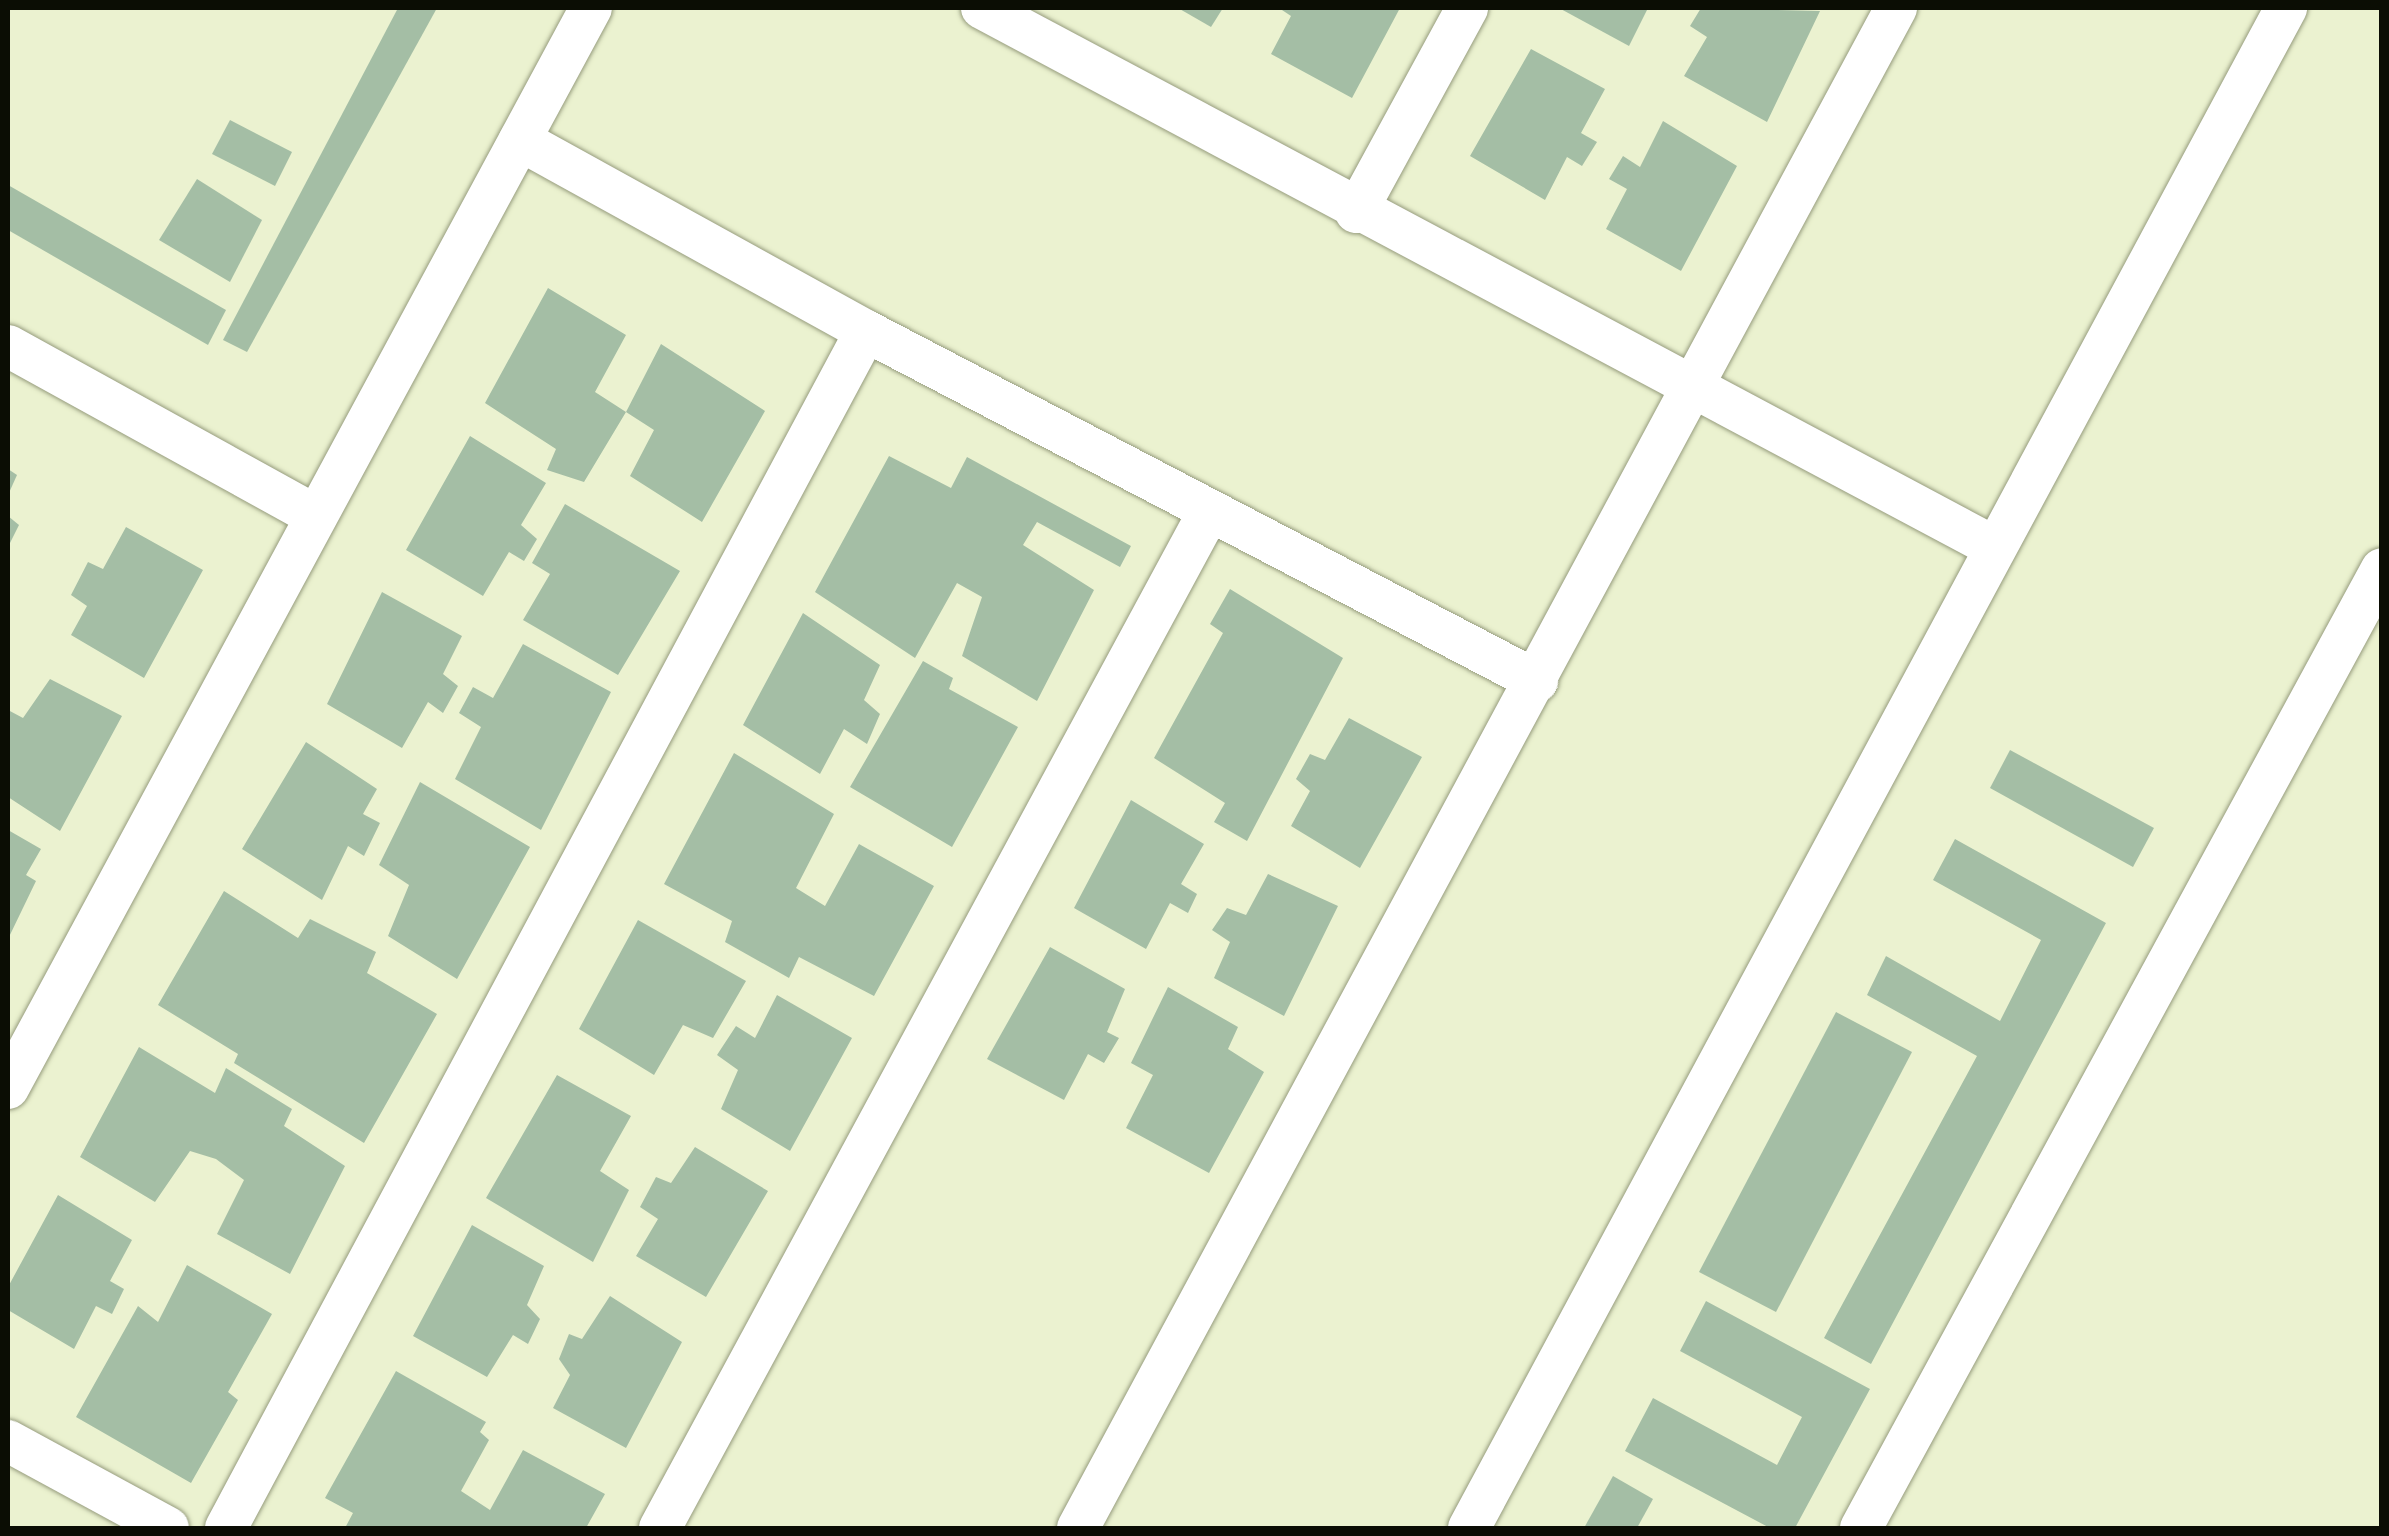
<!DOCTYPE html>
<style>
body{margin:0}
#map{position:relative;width:2389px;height:1536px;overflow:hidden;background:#ebf2d0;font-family:Cabin,sans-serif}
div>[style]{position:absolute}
.building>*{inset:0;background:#a4bea5}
.roads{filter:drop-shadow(0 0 2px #969c7d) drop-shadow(0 0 2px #969c7d)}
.minor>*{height:42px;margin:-21px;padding:0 21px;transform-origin:21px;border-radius:21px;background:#fff}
span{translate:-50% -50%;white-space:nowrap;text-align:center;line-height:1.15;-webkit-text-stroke:9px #ebf2d0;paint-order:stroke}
.frame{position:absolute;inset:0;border:10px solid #0b0d04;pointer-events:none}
</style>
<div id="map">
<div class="building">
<i style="clip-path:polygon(398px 8px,437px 8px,247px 352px,223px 340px)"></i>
<i style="clip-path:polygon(1178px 8px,1223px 8px,1211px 27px)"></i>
<i style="clip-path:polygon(1279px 8px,1400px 8px,1352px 98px,1271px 54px,1291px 16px)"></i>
<i style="clip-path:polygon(1559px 8px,1648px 8px,1629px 46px)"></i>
<i style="clip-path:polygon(1701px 8px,1820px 11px,1767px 122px,1684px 76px,1707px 37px,1690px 26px)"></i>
<i style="clip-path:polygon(1531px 49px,1605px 89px,1581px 133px,1597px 142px,1582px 166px,1567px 157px,1545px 200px,1470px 156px)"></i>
<i style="clip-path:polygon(230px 120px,292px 152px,275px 186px,212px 154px)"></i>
<i style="clip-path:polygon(1663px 121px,1737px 166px,1681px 271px,1606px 229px,1627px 189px,1609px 179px,1623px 156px,1640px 167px)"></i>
<i style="clip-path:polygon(197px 179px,262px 220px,230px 282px,159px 240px)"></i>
<i style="clip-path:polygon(8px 185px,226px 310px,208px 345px,8px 230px)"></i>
<i style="clip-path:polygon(548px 288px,626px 335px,595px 392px,626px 412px,584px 482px,547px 470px,556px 449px,485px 403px)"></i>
<i style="clip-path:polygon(661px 344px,765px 411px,702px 522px,630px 476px,654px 430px,626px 412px)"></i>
<i style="clip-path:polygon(470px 436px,546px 483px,521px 525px,537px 539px,524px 561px,509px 552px,483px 596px,406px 550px)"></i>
<i style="clip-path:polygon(889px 456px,951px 488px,967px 457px,1131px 546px,1120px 567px,1037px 522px,1023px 545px,1094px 590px,1037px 701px,962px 656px,982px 597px,957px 583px,915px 658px,815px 592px)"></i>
<i style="clip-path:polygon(8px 469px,17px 475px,8px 495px)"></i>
<i style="clip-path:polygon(565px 504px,680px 571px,618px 675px,523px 620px,550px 574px,532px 563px)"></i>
<i style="clip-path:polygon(8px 516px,19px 525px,8px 547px)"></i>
<i style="clip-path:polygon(126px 527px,203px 570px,144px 678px,71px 635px,87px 606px,71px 595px,88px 562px,103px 569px)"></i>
<i style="clip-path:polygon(1230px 589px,1343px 658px,1247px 841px,1214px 822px,1225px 803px,1154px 758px,1223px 633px,1210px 624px)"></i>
<i style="clip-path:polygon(382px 592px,462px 636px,443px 674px,458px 686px,443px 713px,428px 702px,402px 748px,327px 704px)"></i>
<i style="clip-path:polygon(803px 613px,880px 665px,864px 700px,880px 714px,867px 744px,844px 729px,820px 774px,743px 725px)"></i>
<i style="clip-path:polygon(523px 644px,611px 692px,541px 830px,455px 779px,481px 727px,459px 713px,473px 687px,493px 698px)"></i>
<i style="clip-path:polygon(923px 661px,953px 678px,949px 689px,1018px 727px,952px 847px,850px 787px)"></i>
<i style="clip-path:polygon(50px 679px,122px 716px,60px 831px,8px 797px,8px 710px,23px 718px)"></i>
<i style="clip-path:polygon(1349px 718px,1422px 757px,1360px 868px,1291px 826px,1310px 791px,1296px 779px,1310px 754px,1325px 760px)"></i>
<i style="clip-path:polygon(306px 742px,377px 789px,363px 814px,380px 823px,364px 856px,348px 846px,322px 900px,242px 849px)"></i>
<i style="clip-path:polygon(2010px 750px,2154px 828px,2133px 867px,1990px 788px)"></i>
<i style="clip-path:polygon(734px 753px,834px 814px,796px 888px,825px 906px,859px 844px,934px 886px,874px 996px,799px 957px,789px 978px,725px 942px,732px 921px,664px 884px)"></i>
<i style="clip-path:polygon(420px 782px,530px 847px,457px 979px,388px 936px,409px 885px,379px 865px)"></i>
<i style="clip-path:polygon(1131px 800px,1204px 844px,1181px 884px,1197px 894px,1188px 913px,1170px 903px,1146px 949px,1074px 908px)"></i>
<i style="clip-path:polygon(8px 830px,41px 849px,26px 875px,36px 881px,8px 939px)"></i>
<i style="clip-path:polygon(1955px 839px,2106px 923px,1871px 1364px,1824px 1338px,1977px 1056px,1867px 995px,1886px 956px,2000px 1021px,2041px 940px,1933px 880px)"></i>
<i style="clip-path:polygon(1268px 874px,1338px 906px,1284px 1016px,1214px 978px,1230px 942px,1212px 930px,1227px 908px,1246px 915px)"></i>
<i style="clip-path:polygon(224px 891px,298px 938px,310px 919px,376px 952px,367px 973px,437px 1014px,364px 1143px,234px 1063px,238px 1054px,158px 1005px)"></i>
<i style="clip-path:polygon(638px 920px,746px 981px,713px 1038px,683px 1025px,654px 1075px,579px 1029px)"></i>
<i style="clip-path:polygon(1050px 947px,1125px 989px,1107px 1032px,1119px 1038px,1104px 1063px,1088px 1054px,1064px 1100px,987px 1059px)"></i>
<i style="clip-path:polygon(1168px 987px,1238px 1027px,1228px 1049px,1264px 1072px,1209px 1173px,1126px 1128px,1153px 1075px,1131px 1063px)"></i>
<i style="clip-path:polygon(777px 995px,852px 1038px,790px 1151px,721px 1109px,738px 1070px,717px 1055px,736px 1026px,755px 1038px)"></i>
<i style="clip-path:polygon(1836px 1012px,1912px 1052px,1776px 1312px,1699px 1272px)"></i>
<i style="clip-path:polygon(139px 1047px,215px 1093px,226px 1068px,292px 1109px,284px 1126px,345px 1166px,290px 1274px,217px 1234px,244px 1180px,216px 1159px,190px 1151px,155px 1202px,80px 1157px)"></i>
<i style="clip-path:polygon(557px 1075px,631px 1116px,600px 1171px,629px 1190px,593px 1262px,486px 1198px)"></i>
<i style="clip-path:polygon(695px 1147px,768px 1191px,706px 1297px,636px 1256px,658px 1219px,640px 1207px,656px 1177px,671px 1183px)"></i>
<i style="clip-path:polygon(58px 1195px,132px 1240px,110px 1281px,124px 1289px,112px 1314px,96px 1306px,74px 1349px,8px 1310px,8px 1287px)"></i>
<i style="clip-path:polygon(472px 1225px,544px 1266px,527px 1305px,540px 1319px,528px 1344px,513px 1335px,487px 1377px,413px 1336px)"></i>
<i style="clip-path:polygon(187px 1265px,272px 1314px,228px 1392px,238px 1400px,191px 1483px,76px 1417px,138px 1306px,158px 1322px)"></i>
<i style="clip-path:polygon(610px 1296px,682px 1342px,626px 1448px,553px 1408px,570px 1375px,559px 1359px,569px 1334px,582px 1339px)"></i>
<i style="clip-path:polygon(1706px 1301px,1870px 1389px,1795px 1528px,1770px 1528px,1625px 1451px,1653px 1398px,1777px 1465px,1802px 1417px,1680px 1351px)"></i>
<i style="clip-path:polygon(396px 1371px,486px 1422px,480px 1432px,489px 1440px,461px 1491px,490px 1510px,523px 1450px,605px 1494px,586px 1528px,345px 1528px,353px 1513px,325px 1498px)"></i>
<i style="clip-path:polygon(1613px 1476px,1653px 1499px,1637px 1528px,1584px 1528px)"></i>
</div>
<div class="roads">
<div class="minor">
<i style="left:982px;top:8px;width:1147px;rotate:28.04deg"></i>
<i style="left:520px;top:140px;width:395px;rotate:28.9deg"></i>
<i style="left:866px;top:331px;width:757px;rotate:27.55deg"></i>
<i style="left:1356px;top:212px;width:232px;rotate:-61.4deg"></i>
<i style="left:8px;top:346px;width:352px;rotate:28.9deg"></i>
<i style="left:8px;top:1088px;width:1227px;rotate:-61.64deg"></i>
<i style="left:8px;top:1441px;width:182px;rotate:28.5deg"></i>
<i style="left:226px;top:1528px;width:1357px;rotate:-61.87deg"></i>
<i style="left:660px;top:1528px;width:1155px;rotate:-61.62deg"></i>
<i style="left:1078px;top:1528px;width:1726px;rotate:-61.71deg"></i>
<i style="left:1469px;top:1528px;width:1726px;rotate:-61.74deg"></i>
<i style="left:1861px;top:1528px;width:1091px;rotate:-61.49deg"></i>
</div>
</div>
<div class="frame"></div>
</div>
